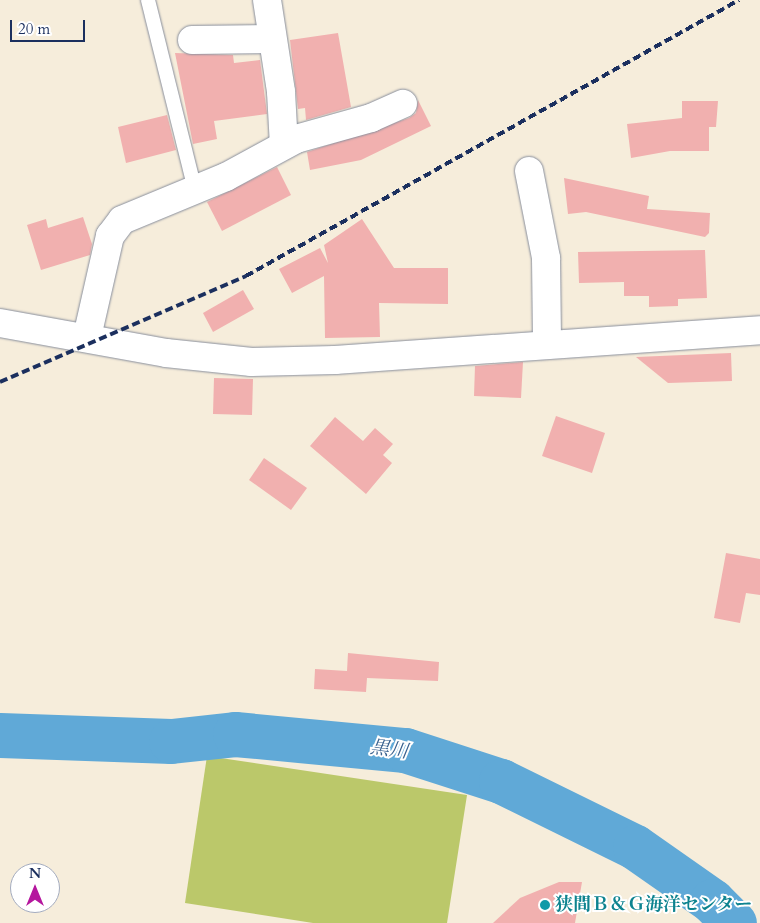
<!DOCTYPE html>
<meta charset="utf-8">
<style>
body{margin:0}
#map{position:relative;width:760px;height:923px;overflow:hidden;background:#f6eddb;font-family:Cardo,"Noto Serif JP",serif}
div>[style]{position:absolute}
.green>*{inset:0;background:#bbc86a}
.river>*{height:45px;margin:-22.5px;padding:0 22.5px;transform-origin:22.5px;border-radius:22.5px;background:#60a9d7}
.building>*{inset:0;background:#f1b0af}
.roads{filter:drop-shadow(0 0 1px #888e9c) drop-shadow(0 0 1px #888e9c)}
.lane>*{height:14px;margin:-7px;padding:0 7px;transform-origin:7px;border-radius:7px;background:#fff}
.street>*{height:28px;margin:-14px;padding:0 14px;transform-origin:14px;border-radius:14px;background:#fff}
.rail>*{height:4px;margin-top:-2px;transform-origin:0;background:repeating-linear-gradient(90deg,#1b2f5e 0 8px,transparent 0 12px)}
.dots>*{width:14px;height:14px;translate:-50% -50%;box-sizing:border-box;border:2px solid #fff;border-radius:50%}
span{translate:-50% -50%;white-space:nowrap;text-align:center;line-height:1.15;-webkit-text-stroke:4px #fff;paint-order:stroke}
.culture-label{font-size:18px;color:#0d838f;font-weight:700}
.left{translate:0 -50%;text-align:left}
.water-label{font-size:19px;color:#37608e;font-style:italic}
.north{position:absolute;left:10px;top:863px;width:50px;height:50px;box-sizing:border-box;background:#fff;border:1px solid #a4acbf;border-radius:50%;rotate:0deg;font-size:14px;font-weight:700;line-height:20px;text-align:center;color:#1b2f5e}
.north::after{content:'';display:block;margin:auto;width:18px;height:22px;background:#b5179e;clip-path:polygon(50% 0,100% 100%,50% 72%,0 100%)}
.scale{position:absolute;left:10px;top:20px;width:75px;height:22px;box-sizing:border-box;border:2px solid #1b2f5e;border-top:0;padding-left:6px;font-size:15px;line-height:18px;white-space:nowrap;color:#1b2f5e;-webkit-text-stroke:4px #fff;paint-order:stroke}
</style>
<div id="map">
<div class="green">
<i style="clip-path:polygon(207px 756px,467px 795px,447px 923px,313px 923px,185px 903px)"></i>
</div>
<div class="river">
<i style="left:0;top:735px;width:171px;rotate:2deg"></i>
<i style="left:171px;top:741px;width:64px;rotate:-6.2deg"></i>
<i style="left:235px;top:734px;width:171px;rotate:5.4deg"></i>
<i style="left:405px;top:750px;width:101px;rotate:17.9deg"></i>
<i style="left:501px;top:781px;width:149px;rotate:26.2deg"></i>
<i style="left:635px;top:847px;width:94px;rotate:35deg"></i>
<i style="left:712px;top:901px;width:31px;rotate:45deg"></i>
</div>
<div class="building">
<i style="clip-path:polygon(338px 33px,351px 107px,306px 120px,305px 108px,298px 109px,290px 40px)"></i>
<i style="clip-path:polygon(175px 53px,233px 55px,234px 63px,260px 60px,267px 114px,214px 121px,217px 139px,193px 144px)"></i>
<i style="clip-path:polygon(418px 100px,431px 126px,361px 160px,310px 170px,307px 152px,409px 118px,416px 113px)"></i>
<i style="clip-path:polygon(682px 101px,718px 101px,716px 127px,709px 127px,709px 151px,670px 151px,631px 158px,627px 124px,682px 118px)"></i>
<i style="clip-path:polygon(167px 115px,176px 150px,126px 163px,118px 127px)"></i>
<i style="clip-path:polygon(277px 167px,291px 195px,222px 231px,207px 202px)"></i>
<i style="clip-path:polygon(564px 178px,649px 196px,647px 209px,710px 213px,709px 233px,705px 237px,586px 212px,568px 214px)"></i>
<i style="clip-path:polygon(83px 217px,92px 244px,90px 255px,41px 270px,27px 225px,46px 219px,48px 228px)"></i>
<i style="clip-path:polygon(362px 219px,394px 268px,448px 268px,448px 304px,379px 303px,380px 337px,325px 338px,324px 276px,292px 293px,279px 269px,320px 248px,328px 263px,324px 245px)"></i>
<i style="clip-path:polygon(705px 250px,707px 298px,678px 299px,678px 306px,649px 307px,649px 296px,624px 296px,624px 282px,579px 283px,578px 252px)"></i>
<i style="clip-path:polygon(243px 290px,254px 309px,213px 332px,203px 313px)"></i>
<i style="clip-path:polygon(731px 353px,732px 381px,668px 383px,636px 357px)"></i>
<i style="clip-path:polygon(523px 362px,521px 398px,474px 396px,475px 366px)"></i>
<i style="clip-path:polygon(214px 378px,253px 379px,252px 415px,213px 414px)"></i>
<i style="clip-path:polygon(556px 416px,605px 433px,592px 473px,542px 456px)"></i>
<i style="clip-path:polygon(335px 417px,363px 441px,375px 428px,393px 444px,383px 455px,392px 463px,366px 494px,310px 446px)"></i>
<i style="clip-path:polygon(264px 458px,307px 488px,291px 510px,249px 480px)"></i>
<i style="clip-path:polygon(726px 553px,760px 559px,760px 595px,746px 593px,740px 623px,714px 618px)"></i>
<i style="clip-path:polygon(348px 653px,439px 662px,438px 681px,367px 678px,366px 692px,314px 689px,315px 669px,347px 671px)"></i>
<i style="clip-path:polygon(559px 882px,582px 882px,575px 923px,493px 923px,520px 898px)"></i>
</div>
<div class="roads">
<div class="lane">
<i style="left:148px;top:0;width:196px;rotate:76.1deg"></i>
</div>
<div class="street">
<i style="left:267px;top:0;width:93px;rotate:81.3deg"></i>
<i style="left:281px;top:92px;width:53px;rotate:86.8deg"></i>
<i style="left:192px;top:40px;width:80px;rotate:-0.7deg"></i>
<i style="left:529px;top:171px;width:89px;rotate:78.9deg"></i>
<i style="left:546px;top:258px;width:87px;rotate:89.3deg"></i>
<i style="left:0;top:323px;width:169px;rotate:10.2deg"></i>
<i style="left:166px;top:353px;width:86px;rotate:6deg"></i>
<i style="left:252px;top:362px;width:83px;rotate:-1.4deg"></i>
<i style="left:335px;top:360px;width:426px;rotate:-4deg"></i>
<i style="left:87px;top:337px;width:104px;rotate:-77.2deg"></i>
<i style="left:110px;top:236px;width:20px;rotate:-53deg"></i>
<i style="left:122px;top:220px;width:113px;rotate:-22.5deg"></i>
<i style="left:226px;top:177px;width:80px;rotate:-28.5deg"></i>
<i style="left:296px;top:139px;width:78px;rotate:-15.6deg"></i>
<i style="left:371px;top:118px;width:35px;rotate:-24deg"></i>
</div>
</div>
<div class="rail">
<i style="left:0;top:382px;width:268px;rotate:-23.3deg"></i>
<i style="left:246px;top:276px;width:565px;rotate:-29.24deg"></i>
</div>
<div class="dots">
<i style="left:545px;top:905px;background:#0f9aa8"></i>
</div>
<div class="culture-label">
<span class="left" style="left:555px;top:905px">狭間Ｂ＆Ｇ海洋センター</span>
</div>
<div class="water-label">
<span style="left:389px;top:750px;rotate:8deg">黒川</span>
</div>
<div class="north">N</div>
<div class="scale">20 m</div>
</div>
